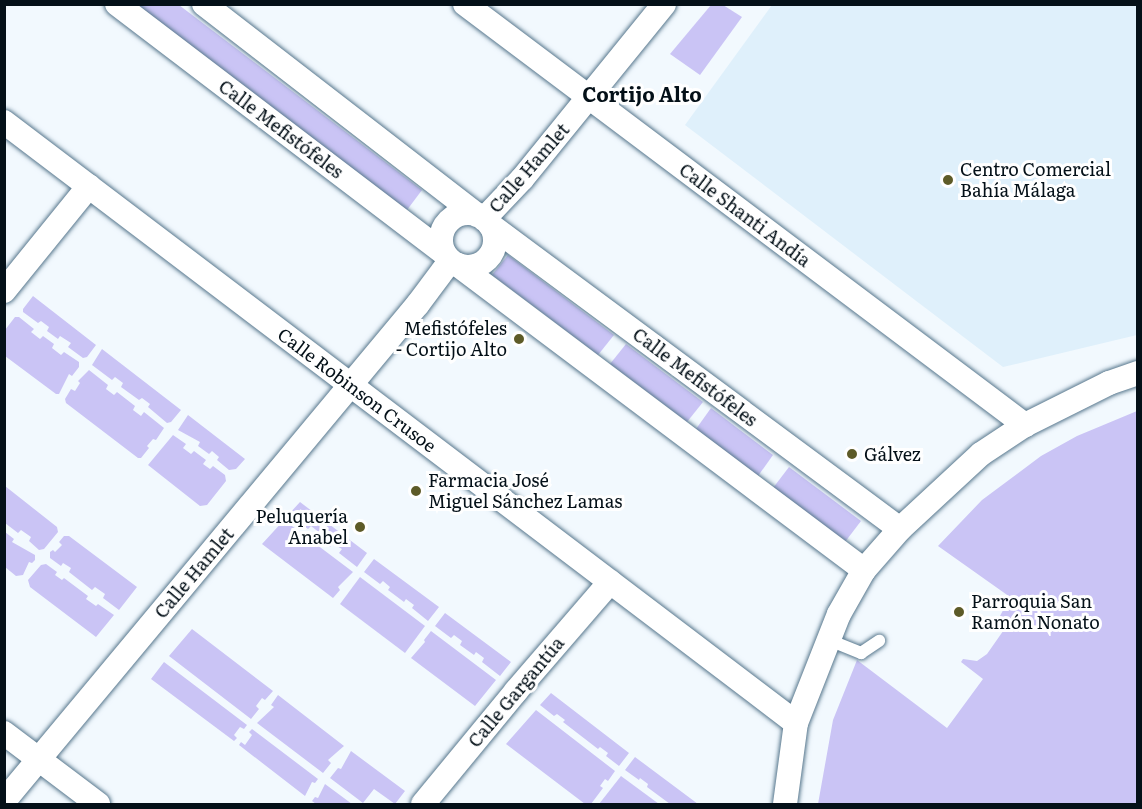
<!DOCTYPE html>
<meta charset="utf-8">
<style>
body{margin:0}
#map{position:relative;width:1142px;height:809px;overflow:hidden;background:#f2f9fe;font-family:Literata,serif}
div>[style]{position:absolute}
.built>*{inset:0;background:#dff0fb}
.green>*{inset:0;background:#cac4f5}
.roads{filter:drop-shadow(0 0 2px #57778d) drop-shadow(0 0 2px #57778d)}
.lane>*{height:12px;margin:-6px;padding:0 6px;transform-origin:6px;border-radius:6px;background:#fff}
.street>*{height:24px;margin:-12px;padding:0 12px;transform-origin:12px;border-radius:12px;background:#fff}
.street>.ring{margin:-12px;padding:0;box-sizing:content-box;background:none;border:24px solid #fff;border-radius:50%}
.dots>*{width:16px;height:16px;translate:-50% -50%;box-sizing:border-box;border:3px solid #fff;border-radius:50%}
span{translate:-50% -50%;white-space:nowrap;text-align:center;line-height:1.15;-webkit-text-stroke:6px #fff;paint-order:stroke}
.street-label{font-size:18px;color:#041018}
.poi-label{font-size:18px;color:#041018}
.left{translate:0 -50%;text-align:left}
.right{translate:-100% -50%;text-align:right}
.neighbourhood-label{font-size:20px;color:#041018;font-weight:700}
.frame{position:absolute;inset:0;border:6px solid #041018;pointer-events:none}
</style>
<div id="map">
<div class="built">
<i style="clip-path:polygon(772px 5px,1137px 5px,1137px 335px,1003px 367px,685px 125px)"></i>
</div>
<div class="green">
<i style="clip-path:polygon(138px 5px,179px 5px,422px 190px,407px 210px)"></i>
<i style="clip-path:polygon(711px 5px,723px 5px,742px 17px,700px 75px,670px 54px)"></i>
<i style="clip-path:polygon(508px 255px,614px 335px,598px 355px,492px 275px)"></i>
<i style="clip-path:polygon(33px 296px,96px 345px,87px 357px,83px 358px,68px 347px,71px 343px,60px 336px,58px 339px,47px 331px,49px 327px,41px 321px,38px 323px,23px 312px,23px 309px)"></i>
<i style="clip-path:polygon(15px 317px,19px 317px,34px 329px,31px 332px,40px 339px,43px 336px,54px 344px,52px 348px,61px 355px,64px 352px,79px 362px,79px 367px,72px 376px,69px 374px,59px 394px,56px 394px,5px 356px,5px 330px)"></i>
<i style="clip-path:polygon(626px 344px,703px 402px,687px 422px,610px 364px)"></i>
<i style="clip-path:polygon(102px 349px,181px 410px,171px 422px,167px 423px,148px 407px,150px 404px,142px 398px,139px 400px,121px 387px,123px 383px,115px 377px,112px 380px,92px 365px)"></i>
<i style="clip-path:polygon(89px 370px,108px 385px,106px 389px,114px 395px,117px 392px,135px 406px,133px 410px,141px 416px,144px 412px,164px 428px,156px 440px,153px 439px,147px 446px,149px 448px,141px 458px,138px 458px,66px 403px,65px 399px,71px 389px,75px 391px,80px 383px,78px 381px)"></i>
<i style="clip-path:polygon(711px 408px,773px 455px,758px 476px,696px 429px)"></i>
<i style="clip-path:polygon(1137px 411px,1137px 804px,818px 804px,833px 720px,857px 660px,947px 728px,983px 679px,961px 662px,963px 659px,977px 661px,987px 654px,1008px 624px,1000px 616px,1010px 597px,938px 546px,982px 500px,1041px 456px,1077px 436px)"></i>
<i style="clip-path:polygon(188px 415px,245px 459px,236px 469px,229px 470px,217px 460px,219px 457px,212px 451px,209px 454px,198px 446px,200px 442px,178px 430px)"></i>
<i style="clip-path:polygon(173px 435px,186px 444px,183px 448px,191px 454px,194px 451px,206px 460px,203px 464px,210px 469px,213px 466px,225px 475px,226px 481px,207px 505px,200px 506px,148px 465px)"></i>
<i style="clip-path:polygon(789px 467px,861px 521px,845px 542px,773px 488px)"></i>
<i style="clip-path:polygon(5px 486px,57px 527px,58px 532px,44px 549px,39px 550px,29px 541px,31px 537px,21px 530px,18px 533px,5px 523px)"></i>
<i style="clip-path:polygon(300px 502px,367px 553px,357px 567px,339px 553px,342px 549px,333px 544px,330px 547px,318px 537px,320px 533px,311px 526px,308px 529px,289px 514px)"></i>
<i style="clip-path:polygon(284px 520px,353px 572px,338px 587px,340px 590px,333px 598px,262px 544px)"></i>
<i style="clip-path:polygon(5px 532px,14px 539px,12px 542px,35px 555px,35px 560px,32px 563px,29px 562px,23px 575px,16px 576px,5px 567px)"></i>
<i style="clip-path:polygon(64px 536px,69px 536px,137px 587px,119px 610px,103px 598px,105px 594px,95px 587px,92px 590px,69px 572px,71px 568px,63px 563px,61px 566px,50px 558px,50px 552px,53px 550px,55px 552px,62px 545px,59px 542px)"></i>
<i style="clip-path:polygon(374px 559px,439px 607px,428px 621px,412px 608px,414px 605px,406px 599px,404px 602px,388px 590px,390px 587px,383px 581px,380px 584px,364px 572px)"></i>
<i style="clip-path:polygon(46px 564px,57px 572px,55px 575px,62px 580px,64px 578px,88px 596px,86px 599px,96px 606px,98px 604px,114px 615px,96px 637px,30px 587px,28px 580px,41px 565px)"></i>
<i style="clip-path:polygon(360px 577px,425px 626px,405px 653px,340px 604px)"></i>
<i style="clip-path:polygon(445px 613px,511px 662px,500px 676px,482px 662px,484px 658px,476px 652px,474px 655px,460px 645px,462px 641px,454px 635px,451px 638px,435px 626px)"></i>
<i style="clip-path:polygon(192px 629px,273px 691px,265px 700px,262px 698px,256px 706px,259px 709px,251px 719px,169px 656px)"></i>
<i style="clip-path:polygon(431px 631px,496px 680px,475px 706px,411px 658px,425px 642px,424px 640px)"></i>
<i style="clip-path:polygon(164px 662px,247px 725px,244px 729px,240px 727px,234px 735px,237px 738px,234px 741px,151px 679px)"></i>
<i style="clip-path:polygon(551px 693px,629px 753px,619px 766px,606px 756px,608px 753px,600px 747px,598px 749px,563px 722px,565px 720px,557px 714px,554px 716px,540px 705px)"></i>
<i style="clip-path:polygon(278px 695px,344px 746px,328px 760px,331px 763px,323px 773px,257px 723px,274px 707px,271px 705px)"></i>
<i style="clip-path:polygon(536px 710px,615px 771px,608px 781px,605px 779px,600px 786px,603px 788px,591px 804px,585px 804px,506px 744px)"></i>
<i style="clip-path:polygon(252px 729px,318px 779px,315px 783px,312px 782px,305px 796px,239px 745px,241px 742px,245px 745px,252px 735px,249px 732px)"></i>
<i style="clip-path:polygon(351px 751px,405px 791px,395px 804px,374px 789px,363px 803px,330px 778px,338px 768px,341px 769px)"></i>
<i style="clip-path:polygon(635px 757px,698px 804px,670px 804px,647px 787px,648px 784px,640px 778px,639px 780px,625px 770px)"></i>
<i style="clip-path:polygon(621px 776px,659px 804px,599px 804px)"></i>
<i style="clip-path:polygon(325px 784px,352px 804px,316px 804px,312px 801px,315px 797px,318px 798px)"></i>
</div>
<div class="roads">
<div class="lane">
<i style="left:829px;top:640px;width:35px;rotate:22deg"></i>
<i style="left:861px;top:653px;width:22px;rotate:-34deg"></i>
</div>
<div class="street">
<i style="left:117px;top:4px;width:411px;rotate:37.3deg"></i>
<i style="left:204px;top:4px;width:345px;rotate:37.7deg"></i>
<i style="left:465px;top:4px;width:701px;rotate:36.94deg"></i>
<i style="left:4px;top:122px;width:994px;rotate:37.19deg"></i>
<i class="ring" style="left:441px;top:213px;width:30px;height:30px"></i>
<i style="left:484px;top:219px;width:55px;rotate:-46.5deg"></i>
<i style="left:522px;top:179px;width:225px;rotate:-50.9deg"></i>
<i style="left:490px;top:225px;width:510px;rotate:36.56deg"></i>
<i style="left:458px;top:265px;width:508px;rotate:36.92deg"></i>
<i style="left:4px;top:291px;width:135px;rotate:-51deg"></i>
<i style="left:4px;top:733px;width:118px;rotate:37.1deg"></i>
<i style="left:4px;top:801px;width:647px;rotate:-50.21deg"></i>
<i style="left:418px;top:304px;width:54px;rotate:-53.3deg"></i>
<i style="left:423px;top:804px;width:146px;rotate:-50.5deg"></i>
<i style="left:516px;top:691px;width:144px;rotate:-49.2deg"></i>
<i style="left:785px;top:804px;width:82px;rotate:-82.3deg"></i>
<i style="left:796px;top:723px;width:117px;rotate:-68.5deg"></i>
<i style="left:839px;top:614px;width:51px;rotate:-60.4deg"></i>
<i style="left:864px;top:570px;width:55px;rotate:-48.7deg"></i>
<i style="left:900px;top:529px;width:110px;rotate:-42.8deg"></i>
<i style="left:981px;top:454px;width:53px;rotate:-33.4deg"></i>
<i style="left:1025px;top:425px;width:94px;rotate:-26.6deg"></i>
<i style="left:1109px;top:383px;width:31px;rotate:-19deg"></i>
</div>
</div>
<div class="dots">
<i style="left:948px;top:180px;background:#5d5b28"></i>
<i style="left:519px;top:339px;background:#5d5b28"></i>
<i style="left:852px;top:454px;background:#5d5b28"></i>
<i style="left:416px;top:491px;background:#5d5b28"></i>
<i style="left:360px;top:527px;background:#5d5b28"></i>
<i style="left:959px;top:612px;background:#5d5b28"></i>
</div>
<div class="street-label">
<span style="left:281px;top:129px;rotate:37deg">Calle Mefistófeles</span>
<span style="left:529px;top:168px;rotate:-49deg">Calle Hamlet</span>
<span style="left:745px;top:215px;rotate:37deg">Calle Shanti Andía</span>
<span style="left:695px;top:377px;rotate:37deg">Calle Mefistófeles</span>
<span style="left:357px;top:390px;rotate:37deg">Calle Robinson Crusoe</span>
<span style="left:194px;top:573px;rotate:-50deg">Calle Hamlet</span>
<span style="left:516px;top:692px;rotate:-50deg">Calle Gargantúa</span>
</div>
<div class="poi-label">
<span class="left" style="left:960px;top:180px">Centro Comercial<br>Bahía Málaga</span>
<span class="right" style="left:507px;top:339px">Mefistófeles<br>- Cortijo Alto</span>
<span class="left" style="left:864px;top:454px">Gálvez</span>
<span class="left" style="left:428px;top:491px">Farmacia José<br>Miguel Sánchez Lamas</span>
<span class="right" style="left:348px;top:527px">Peluquería<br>Anabel</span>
<span class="left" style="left:971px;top:612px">Parroquia San<br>Ramón Nonato</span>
</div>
<div class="neighbourhood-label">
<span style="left:642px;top:93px">Cortijo Alto</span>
</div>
<div class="frame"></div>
</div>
